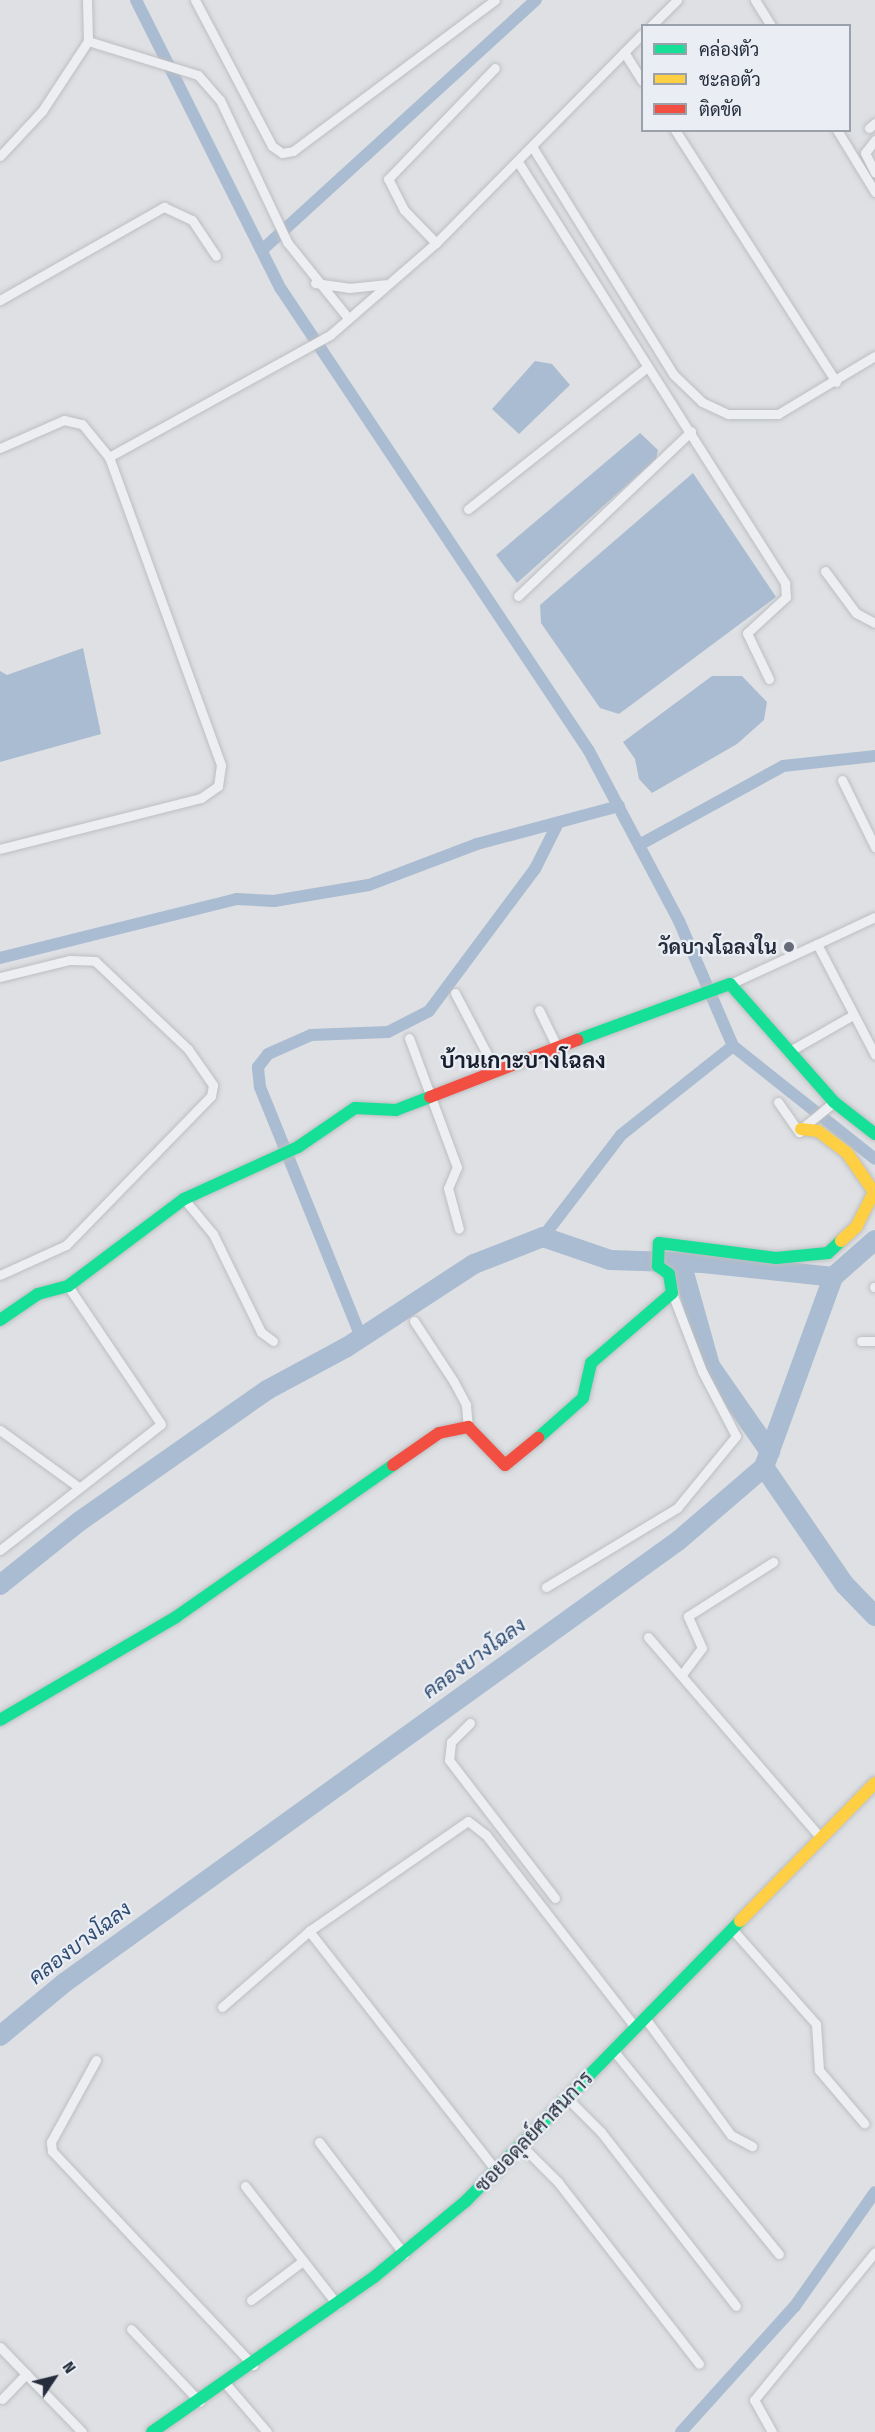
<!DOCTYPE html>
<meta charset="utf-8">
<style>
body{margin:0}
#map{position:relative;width:875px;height:2432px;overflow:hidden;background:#dee0e3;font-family:"Fira Sans Condensed",Sarabun,sans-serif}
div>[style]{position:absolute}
.water>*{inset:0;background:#aabcd1}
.canal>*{height:12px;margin:-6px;padding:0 6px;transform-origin:6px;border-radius:6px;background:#aabcd1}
.river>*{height:20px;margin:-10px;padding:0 10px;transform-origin:10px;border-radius:10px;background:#aabcd1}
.roads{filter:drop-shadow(0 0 2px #bcbec1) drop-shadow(0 0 2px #bcbec1)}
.street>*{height:9px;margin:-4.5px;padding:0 4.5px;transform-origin:4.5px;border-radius:4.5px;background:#edeef1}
.fast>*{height:12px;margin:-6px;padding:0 6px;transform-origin:6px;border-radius:6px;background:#16e098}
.slow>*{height:12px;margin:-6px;padding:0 6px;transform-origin:6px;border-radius:6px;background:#ffcf43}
.jam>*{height:12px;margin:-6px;padding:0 6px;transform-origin:6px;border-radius:6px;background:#f24e42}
.dots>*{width:16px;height:16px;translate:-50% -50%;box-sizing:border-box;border:3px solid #eaeef4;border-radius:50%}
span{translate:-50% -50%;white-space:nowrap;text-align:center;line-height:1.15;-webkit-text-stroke:4.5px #eaeef4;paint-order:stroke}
.poi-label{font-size:20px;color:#252d3d;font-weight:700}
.right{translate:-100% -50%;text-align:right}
.street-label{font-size:20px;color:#252d3d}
.water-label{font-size:21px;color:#2e4b72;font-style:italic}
.quarter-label{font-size:22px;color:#171e2d;font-weight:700}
.legend{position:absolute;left:641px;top:24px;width:210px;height:108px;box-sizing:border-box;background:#eaeef4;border:2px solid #9ba1ab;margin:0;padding:8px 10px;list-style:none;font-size:18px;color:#252d3d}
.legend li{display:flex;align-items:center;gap:12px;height:30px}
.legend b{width:30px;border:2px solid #9ba1ab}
.north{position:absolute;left:24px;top:2348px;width:60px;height:60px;-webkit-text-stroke:4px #eaeef4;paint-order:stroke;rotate:55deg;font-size:16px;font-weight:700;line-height:24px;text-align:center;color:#252d3d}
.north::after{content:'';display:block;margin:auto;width:21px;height:27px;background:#252d3d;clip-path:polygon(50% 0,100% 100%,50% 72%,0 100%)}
</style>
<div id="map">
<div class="water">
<i style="clip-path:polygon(535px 361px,552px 364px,570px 385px,519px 434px,492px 409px)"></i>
<i style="clip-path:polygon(640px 433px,658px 450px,656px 459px,517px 583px,496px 555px)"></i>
<i style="clip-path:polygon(693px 473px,776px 597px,619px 714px,600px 708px,541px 623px,540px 605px)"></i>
<i style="clip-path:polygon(83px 648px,101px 734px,0 762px,0 671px,7px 675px)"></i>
<i style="clip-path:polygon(712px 676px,742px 676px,767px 702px,764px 720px,737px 744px,652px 793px,639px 779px,635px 759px,623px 742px)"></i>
</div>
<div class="canal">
<i style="left:136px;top:0;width:323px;rotate:63.4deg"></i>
<i style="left:281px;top:289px;width:555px;rotate:56.31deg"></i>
<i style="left:589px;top:751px;width:192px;rotate:62.1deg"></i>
<i style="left:679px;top:921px;width:136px;rotate:66.6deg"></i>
<i style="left:733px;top:1046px;width:181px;rotate:38.5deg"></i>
<i style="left:262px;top:250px;width:371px;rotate:-42.4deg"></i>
<i style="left:639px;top:845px;width:164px;rotate:-28.7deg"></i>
<i style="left:783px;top:766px;width:93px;rotate:-6.2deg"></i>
<i style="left:0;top:958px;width:243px;rotate:-14deg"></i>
<i style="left:236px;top:899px;width:38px;rotate:3deg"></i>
<i style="left:274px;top:901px;width:96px;rotate:-9.6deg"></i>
<i style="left:369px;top:885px;width:116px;rotate:-20.8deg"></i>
<i style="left:477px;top:844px;width:147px;rotate:-15deg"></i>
<i style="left:543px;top:1237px;width:128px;rotate:-52.6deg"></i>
<i style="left:621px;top:1135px;width:143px;rotate:-38.5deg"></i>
<i style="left:361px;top:1337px;width:270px;rotate:-112deg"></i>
<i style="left:260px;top:1087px;width:20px;rotate:-96deg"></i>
<i style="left:258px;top:1067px;width:16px;rotate:-52deg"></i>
<i style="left:268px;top:1054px;width:47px;rotate:-23.8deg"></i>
<i style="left:311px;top:1035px;width:77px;rotate:-2.2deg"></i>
<i style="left:388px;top:1032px;width:46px;rotate:-27.1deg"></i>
<i style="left:429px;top:1011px;width:177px;rotate:-53.3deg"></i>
<i style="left:535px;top:869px;width:51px;rotate:-63.4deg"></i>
<i style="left:681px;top:2432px;width:170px;rotate:-47.9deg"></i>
<i style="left:795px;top:2306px;width:139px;rotate:-54.9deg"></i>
</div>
<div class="river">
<i style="left:681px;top:1262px;width:108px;rotate:74.4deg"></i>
<i style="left:710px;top:1366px;width:105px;rotate:55.1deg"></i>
<i style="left:764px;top:1467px;width:142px;rotate:55.6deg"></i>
<i style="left:844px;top:1584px;width:45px;rotate:45.9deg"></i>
<i style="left:0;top:1585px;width:102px;rotate:-38.7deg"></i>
<i style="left:80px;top:1521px;width:228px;rotate:-35deg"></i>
<i style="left:267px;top:1390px;width:91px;rotate:-28.3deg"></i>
<i style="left:347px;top:1347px;width:152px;rotate:-33.2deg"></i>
<i style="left:474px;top:1264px;width:74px;rotate:-21.4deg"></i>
<i style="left:543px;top:1237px;width:71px;rotate:18.9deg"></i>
<i style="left:610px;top:1260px;width:93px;rotate:1.8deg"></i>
<i style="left:703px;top:1263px;width:131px;rotate:6.1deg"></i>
<i style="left:0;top:2036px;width:83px;rotate:-39.6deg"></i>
<i style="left:64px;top:1983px;width:757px;rotate:-35.75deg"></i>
<i style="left:678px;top:1541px;width:113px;rotate:-40.7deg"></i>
<i style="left:764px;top:1467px;width:202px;rotate:-70deg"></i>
<i style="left:833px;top:1277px;width:56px;rotate:-41.4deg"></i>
</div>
<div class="roads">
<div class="street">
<i style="left:87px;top:0;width:41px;rotate:88.6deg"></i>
<i style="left:195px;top:0;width:165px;rotate:62.2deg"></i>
<i style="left:272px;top:146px;width:12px;rotate:35deg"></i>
<i style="left:282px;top:153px;width:11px;rotate:-10deg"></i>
<i style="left:293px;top:151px;width:252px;rotate:-36.8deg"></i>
<i style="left:755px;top:0;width:31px;rotate:58deg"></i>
<i style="left:651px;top:26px;width:37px;rotate:-45deg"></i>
<i style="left:624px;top:52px;width:34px;rotate:58deg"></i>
<i style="left:869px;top:128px;width:8px;rotate:-40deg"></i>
<i style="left:675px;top:130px;width:299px;rotate:57.4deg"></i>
<i style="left:837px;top:130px;width:73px;rotate:58.5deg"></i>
<i style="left:875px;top:140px;width:16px;rotate:128deg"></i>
<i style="left:865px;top:153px;width:22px;rotate:63deg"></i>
<i style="left:533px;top:148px;width:267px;rotate:58.2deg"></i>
<i style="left:674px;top:375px;width:39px;rotate:44deg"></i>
<i style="left:702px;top:402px;width:29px;rotate:25deg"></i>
<i style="left:728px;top:414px;width:50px"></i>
<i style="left:778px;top:414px;width:113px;rotate:-30.9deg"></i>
<i style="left:0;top:156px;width:62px;rotate:-47deg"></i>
<i style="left:42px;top:111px;width:84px;rotate:-56.7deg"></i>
<i style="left:88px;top:41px;width:115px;rotate:17.2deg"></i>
<i style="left:198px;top:75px;width:33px;rotate:49deg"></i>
<i style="left:220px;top:100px;width:157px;rotate:64.7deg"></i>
<i style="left:287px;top:242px;width:97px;rotate:51.2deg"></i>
<i style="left:518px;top:162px;width:499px;rotate:57.6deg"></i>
<i style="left:785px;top:583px;width:14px;rotate:86deg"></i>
<i style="left:786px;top:597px;width:53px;rotate:137.3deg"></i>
<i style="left:747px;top:633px;width:51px;rotate:64.4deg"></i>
<i style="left:436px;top:243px;width:46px;rotate:-134.1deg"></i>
<i style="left:404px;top:210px;width:35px;rotate:-117deg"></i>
<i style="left:388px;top:179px;width:154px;rotate:-46.1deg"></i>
<i style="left:315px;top:283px;width:34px;rotate:8deg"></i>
<i style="left:349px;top:288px;width:36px;rotate:-6deg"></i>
<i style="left:0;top:300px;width:189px;rotate:-29.6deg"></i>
<i style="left:164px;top:207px;width:31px;rotate:25deg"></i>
<i style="left:192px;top:220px;width:43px;rotate:56.3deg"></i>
<i style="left:0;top:448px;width:70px;rotate:-23.6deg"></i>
<i style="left:64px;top:420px;width:18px;rotate:13deg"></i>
<i style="left:82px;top:424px;width:43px;rotate:50.7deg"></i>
<i style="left:109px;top:457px;width:328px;rotate:70deg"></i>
<i style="left:221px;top:765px;width:21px;rotate:98deg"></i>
<i style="left:218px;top:786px;width:21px;rotate:145deg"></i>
<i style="left:201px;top:798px;width:207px;rotate:165.8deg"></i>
<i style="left:109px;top:457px;width:252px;rotate:-28.9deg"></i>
<i style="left:330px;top:335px;width:140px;rotate:-41deg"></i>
<i style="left:436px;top:243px;width:293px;rotate:-45.4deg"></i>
<i style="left:468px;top:509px;width:228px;rotate:-38.4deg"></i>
<i style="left:825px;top:571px;width:52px;rotate:53.6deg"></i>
<i style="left:856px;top:613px;width:21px;rotate:28deg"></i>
<i style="left:518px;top:596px;width:239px;rotate:-43.6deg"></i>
<i style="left:842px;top:780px;width:75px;rotate:63.8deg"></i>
<i style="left:817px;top:944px;width:64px;rotate:-25deg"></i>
<i style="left:0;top:977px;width:72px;rotate:-13.7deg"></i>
<i style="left:70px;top:960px;width:25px;rotate:2deg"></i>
<i style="left:95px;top:961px;width:128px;rotate:43.4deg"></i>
<i style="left:188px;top:1049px;width:44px;rotate:55.2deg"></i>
<i style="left:213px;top:1085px;width:11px;rotate:100deg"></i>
<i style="left:211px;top:1096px;width:208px;rotate:134.2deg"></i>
<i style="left:66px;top:1245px;width:72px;rotate:155.6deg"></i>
<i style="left:730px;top:984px;width:96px;rotate:-24.7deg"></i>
<i style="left:817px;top:944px;width:125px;rotate:62.4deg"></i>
<i style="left:455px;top:993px;width:88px;rotate:62.3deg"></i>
<i style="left:539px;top:1010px;width:39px;rotate:64deg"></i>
<i style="left:409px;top:1038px;width:138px;rotate:69.6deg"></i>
<i style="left:457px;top:1167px;width:23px;rotate:113deg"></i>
<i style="left:448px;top:1188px;width:42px;rotate:75deg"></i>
<i style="left:788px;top:1052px;width:75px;rotate:-29.6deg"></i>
<i style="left:778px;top:1102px;width:37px;rotate:55deg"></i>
<i style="left:801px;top:1129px;width:43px;rotate:-39.3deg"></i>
<i style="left:184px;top:1199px;width:45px;rotate:50.4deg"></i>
<i style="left:213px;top:1234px;width:109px;rotate:63.9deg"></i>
<i style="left:261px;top:1332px;width:15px;rotate:37deg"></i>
<i style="left:874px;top:1287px;width:1px"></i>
<i style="left:414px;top:1321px;width:73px;rotate:56.7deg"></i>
<i style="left:454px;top:1382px;width:26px;rotate:62deg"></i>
<i style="left:466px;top:1405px;width:22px;rotate:85deg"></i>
<i style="left:861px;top:1341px;width:14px"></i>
<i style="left:0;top:1430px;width:95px;rotate:36deg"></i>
<i style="left:0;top:1550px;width:204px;rotate:-38deg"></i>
<i style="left:161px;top:1424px;width:166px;rotate:-124deg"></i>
<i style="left:546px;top:1587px;width:153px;rotate:-31.1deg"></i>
<i style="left:677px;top:1508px;width:93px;rotate:-50.7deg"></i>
<i style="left:736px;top:1436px;width:73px;rotate:-117.6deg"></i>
<i style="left:702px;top:1371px;width:84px;rotate:-111deg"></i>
<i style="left:648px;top:1637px;width:265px;rotate:49.3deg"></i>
<i style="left:683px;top:1673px;width:31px;rotate:-53deg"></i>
<i style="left:702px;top:1648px;width:35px;rotate:-114deg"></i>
<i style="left:688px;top:1616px;width:101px;rotate:-32.4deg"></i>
<i style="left:470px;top:1723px;width:27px;rotate:135deg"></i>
<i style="left:451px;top:1742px;width:18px;rotate:96deg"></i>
<i style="left:449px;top:1760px;width:174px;rotate:52.5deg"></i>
<i style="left:732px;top:1929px;width:127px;rotate:48.5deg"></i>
<i style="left:816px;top:2024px;width:46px;rotate:86.3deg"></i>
<i style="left:819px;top:2070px;width:70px;rotate:49.7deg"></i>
<i style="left:309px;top:1931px;width:306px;rotate:52deg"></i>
<i style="left:222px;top:2007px;width:116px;rotate:-41.1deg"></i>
<i style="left:309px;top:1931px;width:193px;rotate:-34.7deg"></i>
<i style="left:468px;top:1821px;width:23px;rotate:38deg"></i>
<i style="left:486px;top:1835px;width:243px;rotate:52.2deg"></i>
<i style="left:645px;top:2018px;width:145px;rotate:53.7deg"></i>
<i style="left:731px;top:2135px;width:24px;rotate:28deg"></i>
<i style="left:613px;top:2050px;width:263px;rotate:50.9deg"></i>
<i style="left:96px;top:2060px;width:94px;rotate:118.8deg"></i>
<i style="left:51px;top:2142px;width:9px;rotate:84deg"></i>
<i style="left:52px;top:2151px;width:294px;rotate:46.8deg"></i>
<i style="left:568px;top:2099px;width:47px;rotate:45deg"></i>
<i style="left:601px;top:2132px;width:220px;rotate:52.2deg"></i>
<i style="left:319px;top:2142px;width:141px;rotate:52.8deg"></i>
<i style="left:522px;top:2146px;width:51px;rotate:45deg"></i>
<i style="left:558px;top:2182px;width:230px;rotate:52.2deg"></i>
<i style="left:245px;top:2186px;width:150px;rotate:52.1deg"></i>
<i style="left:251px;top:2300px;width:65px;rotate:-36.9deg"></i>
<i style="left:131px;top:2329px;width:100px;rotate:46.6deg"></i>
<i style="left:0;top:2347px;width:118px;rotate:46deg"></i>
<i style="left:226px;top:2384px;width:63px;rotate:49.5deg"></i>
<i style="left:2px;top:2399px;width:35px;rotate:-46deg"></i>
<i style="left:772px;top:2432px;width:37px;rotate:-119deg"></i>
<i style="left:754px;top:2400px;width:191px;rotate:-50.7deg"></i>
</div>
<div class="fast">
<i style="left:577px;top:1040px;width:163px;rotate:-20.1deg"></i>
<i style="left:730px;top:984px;width:157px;rotate:48.6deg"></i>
<i style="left:834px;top:1102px;width:52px;rotate:38deg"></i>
<i style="left:0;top:1320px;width:46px;rotate:-34.4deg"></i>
<i style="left:38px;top:1294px;width:31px;rotate:-15deg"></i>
<i style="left:68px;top:1286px;width:145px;rotate:-36.9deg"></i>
<i style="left:184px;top:1199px;width:125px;rotate:-24.5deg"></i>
<i style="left:298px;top:1147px;width:69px;rotate:-34.4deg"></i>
<i style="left:355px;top:1108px;width:41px;rotate:2.8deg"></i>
<i style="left:396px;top:1110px;width:36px;rotate:-21deg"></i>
<i style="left:538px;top:1438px;width:60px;rotate:-41.6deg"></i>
<i style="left:583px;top:1398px;width:36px;rotate:-77deg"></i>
<i style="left:591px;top:1363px;width:107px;rotate:-40.8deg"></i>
<i style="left:672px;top:1293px;width:19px;rotate:-99deg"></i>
<i style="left:669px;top:1274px;width:14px;rotate:-144deg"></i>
<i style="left:658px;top:1266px;width:23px;rotate:-88deg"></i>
<i style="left:659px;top:1243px;width:118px;rotate:7.3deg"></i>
<i style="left:776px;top:1258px;width:52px;rotate:-5.5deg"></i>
<i style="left:828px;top:1253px;width:18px;rotate:-43deg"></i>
<i style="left:0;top:1720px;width:204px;rotate:-30.3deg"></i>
<i style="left:176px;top:1617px;width:265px;rotate:-35deg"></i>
<i style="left:152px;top:2432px;width:271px;rotate:-34.9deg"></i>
<i style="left:374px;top:2277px;width:119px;rotate:-39.6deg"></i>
<i style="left:466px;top:2201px;width:392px;rotate:-45.6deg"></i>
</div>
<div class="slow">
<i style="left:801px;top:1129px;width:17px;rotate:7deg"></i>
<i style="left:818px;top:1131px;width:36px;rotate:37deg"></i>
<i style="left:847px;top:1153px;width:47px;rotate:55.3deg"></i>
<i style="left:874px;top:1192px;width:38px;rotate:117deg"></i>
<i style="left:857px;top:1226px;width:22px;rotate:137deg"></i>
<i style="left:740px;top:1921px;width:193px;rotate:-45.6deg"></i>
</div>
<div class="jam">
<i style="left:430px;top:1097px;width:158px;rotate:-21.2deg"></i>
<i style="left:393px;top:1465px;width:56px;rotate:-34.8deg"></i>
<i style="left:439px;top:1433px;width:30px;rotate:-12deg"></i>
<i style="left:468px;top:1427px;width:53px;rotate:45.8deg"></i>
<i style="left:505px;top:1465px;width:43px;rotate:-39.3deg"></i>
</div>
</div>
<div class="dots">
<i style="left:789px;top:947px;background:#666c77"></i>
</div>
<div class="poi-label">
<span class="right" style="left:777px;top:947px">วัดบางโฉลงใน</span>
</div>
<div class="street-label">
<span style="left:534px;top:2132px;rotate:-46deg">ซอยอดุลย์ศาสนการ</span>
</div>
<div class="water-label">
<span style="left:474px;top:1658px;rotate:-36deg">คลองบางโฉลง</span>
<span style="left:80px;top:1943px;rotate:-37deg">คลองบางโฉลง</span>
</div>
<div class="quarter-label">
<span style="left:523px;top:1061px">บ้านเกาะบางโฉลง</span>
</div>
<ul class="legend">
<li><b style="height:8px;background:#16e098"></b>คล่องตัว</li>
<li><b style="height:8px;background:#ffcf43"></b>ชะลอตัว</li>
<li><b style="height:8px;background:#f24e42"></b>ติดขัด</li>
</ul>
<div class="north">N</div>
</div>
